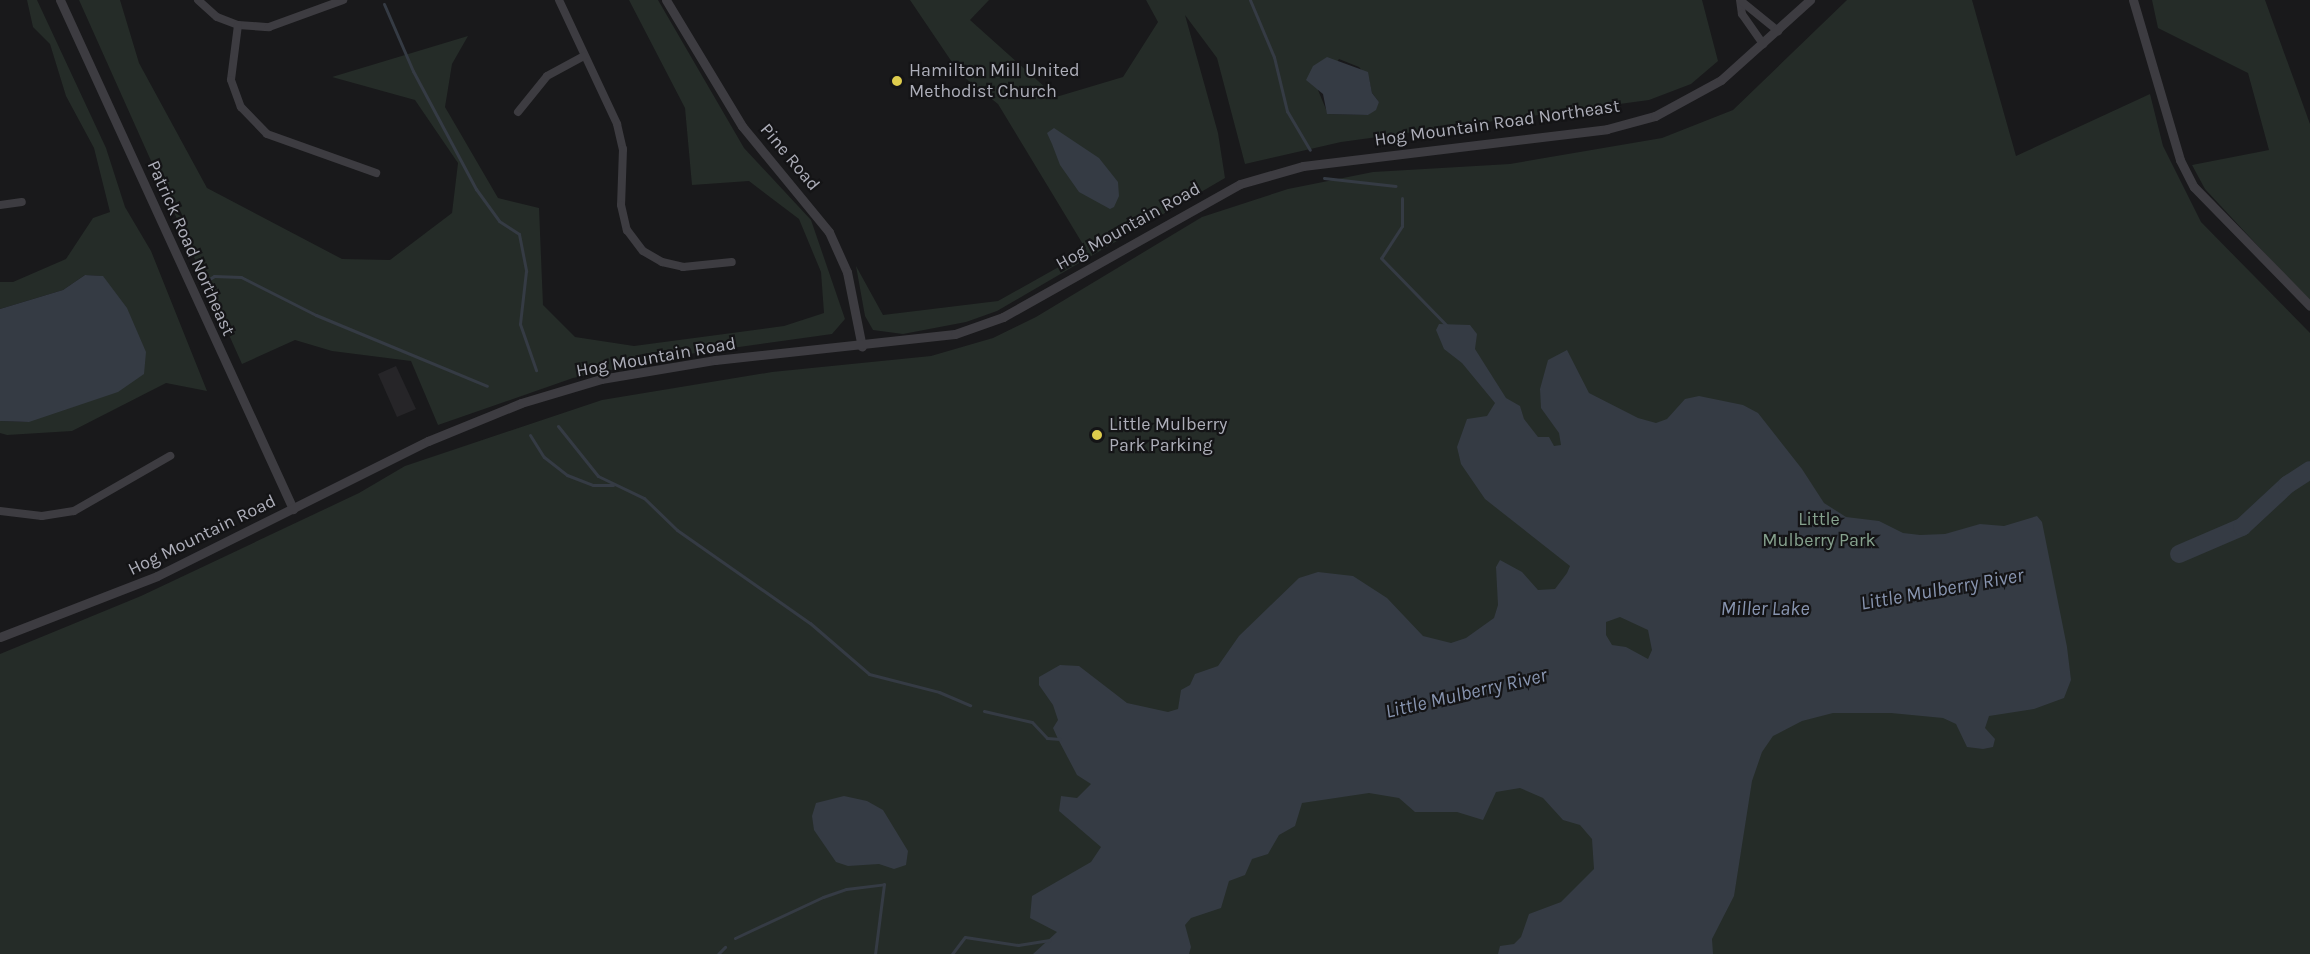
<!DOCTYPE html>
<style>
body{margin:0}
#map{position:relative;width:2310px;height:954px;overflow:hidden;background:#19191b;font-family:Karla,sans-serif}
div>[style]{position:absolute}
.built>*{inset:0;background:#262528}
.green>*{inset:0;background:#252c28}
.water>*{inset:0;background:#353b44}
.stream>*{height:3px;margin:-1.5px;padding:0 1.5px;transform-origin:1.5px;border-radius:1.5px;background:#353b44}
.river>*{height:18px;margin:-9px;padding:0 9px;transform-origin:9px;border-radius:9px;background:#353b44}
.minor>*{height:8px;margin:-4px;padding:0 4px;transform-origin:4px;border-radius:4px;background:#3d3c41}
.tertiary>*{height:9px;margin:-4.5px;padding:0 4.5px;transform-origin:4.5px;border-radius:4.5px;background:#3d3c41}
.dots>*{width:16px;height:16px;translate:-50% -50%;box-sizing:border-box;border:3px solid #141416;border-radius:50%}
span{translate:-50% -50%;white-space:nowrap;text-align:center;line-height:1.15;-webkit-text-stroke:4.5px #141416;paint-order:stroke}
.poi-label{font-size:18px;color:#adaeb9}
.left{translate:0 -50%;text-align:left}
.street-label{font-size:18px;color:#adaeb9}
.park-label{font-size:18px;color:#86a28e}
.water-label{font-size:20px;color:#8895b0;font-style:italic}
</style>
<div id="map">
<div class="built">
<i style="clip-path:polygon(396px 366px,416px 409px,397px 417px,378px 374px)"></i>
</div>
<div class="green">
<i style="clip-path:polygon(27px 0,37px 0,106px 148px,125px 207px,151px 251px,207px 391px,166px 383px,72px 431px,7px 435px,0 433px,0 421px,29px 422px,107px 285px,102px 276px,85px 275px,63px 290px,0 309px,0 282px,13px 282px,66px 259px,93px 218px,110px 212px,94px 148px,66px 96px,50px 44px,33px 27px)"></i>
<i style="clip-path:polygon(79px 0,120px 0,139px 63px,207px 188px,342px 259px,390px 260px,452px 213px,458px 163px,415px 100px,332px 77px,468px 36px,452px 64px,445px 107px,498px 198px,539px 208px,543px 305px,575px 337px,634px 346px,784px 326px,824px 313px,821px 272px,799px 219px,749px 181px,692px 185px,685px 108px,629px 0,658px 0,744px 148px,811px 220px,845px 319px,832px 334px,682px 355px,573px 378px,438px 425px,411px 361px,332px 351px,295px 340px,242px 364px)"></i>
<i style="clip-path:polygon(evenodd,910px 0,989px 0,970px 20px,1056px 97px,1123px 77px,1158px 22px,1146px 0,1702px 0,1718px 61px,1691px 84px,1649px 100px,1341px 142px,1245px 164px,1217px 58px,1185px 15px,1218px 133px,1225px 178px,997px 311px,966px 322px,903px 334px,873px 330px,865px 316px,856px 266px,883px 315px,998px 301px,1087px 251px,998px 104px,960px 74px,910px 0,1339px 59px,1359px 67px,1369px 79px,1372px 93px,1379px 102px,1368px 115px,1328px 114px,1318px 90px,1339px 59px)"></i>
<i style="clip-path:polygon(1847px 0,1972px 0,2016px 156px,2150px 94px,2163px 146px,2201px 222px,2310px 333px,2310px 954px,0 954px,0 654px,141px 596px,359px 493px,405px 466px,602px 400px,772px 372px,931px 356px,993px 338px,1036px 317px,1202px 217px,1288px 189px,1373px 172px,1510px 164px,1662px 138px,1733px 110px)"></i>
<i style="clip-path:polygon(2152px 0,2265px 0,2310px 124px,2310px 302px,2205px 189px,2192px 165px,2269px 150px,2248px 73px,2158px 28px)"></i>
</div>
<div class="water">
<i style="clip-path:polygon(1327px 57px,1368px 72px,1372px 93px,1379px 102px,1376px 110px,1368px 115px,1327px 114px,1323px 94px,1306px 80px,1313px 66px)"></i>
<i style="clip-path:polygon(1054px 128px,1099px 158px,1118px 182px,1119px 196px,1114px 207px,1110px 209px,1079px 192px,1060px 165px,1052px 144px,1047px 133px)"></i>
<i style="clip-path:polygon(85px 275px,103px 276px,127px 308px,146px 352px,144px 374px,118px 392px,29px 422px,0 421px,0 309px,63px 290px)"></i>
<i style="clip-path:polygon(evenodd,1439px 324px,1470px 325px,1477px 334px,1475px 349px,1506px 398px,1520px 406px,1524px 419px,1538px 437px,1549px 437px,1554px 446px,1561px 445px,1559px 433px,1541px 408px,1540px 389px,1548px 360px,1567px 350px,1589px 393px,1638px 418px,1656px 423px,1667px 419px,1685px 399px,1699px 396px,1743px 405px,1758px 413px,1802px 469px,1824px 503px,1846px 517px,1879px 521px,1903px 533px,1920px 535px,1945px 534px,1980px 524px,2004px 526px,2037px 516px,2042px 522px,2067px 647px,2071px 680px,2064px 698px,2034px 709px,1989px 716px,1985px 728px,1995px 739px,1993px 747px,1983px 749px,1967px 747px,1956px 724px,1943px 718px,1891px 713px,1833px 713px,1802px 721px,1773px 736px,1762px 752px,1752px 781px,1734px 896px,1712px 939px,1713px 954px,1498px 954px,1500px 946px,1514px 944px,1521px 937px,1529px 914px,1561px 902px,1594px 869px,1592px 839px,1580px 825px,1563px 820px,1543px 798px,1520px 788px,1496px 792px,1483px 820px,1457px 812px,1415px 812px,1399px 798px,1369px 793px,1302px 803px,1295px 826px,1279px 835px,1268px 854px,1252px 859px,1245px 875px,1229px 881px,1221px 908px,1191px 918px,1185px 925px,1191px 947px,1189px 954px,1033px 954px,1057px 932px,1030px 918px,1032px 896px,1091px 862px,1101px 847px,1059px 811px,1061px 796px,1077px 798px,1091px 784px,1077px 775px,1058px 739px,1053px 728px,1058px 720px,1053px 705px,1039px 685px,1039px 677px,1060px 665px,1079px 666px,1127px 703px,1168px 712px,1178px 709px,1181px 690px,1190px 685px,1195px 674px,1218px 666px,1239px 636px,1299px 578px,1318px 572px,1353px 576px,1387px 598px,1423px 636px,1451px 643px,1466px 638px,1494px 618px,1498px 605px,1496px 567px,1500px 560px,1522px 572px,1538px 590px,1555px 589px,1567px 573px,1570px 566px,1485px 499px,1461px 464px,1457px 447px,1467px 419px,1487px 416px,1495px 403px,1462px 363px,1444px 349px,1436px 330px,1439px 324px,1620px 617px,1648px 630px,1652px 650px,1648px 659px,1626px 647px,1612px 645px,1606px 635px,1606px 622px,1620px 617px)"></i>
<i style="clip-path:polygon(2205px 534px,2212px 539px,2209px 547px,2179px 554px,2180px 545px,2194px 543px)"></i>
<i style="clip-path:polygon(844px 796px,867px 801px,883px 810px,908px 851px,906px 865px,894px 869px,879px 864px,848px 866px,836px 862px,814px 830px,812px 816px,816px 803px)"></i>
</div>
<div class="stream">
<i style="left:1250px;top:0;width:62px;rotate:67.2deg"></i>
<i style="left:1274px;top:57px;width:56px;rotate:76.5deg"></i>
<i style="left:1287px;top:111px;width:45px;rotate:59.5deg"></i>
<i style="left:384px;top:4px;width:73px;rotate:66.6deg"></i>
<i style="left:413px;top:71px;width:134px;rotate:61.9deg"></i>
<i style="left:476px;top:189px;width:39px;rotate:54deg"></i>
<i style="left:499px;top:221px;width:24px;rotate:33deg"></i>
<i style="left:519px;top:234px;width:38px;rotate:79deg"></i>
<i style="left:526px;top:271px;width:53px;rotate:96.5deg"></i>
<i style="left:520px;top:324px;width:49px;rotate:70.8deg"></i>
<i style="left:1324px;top:178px;width:72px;rotate:6.3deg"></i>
<i style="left:1402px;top:198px;width:28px;rotate:90deg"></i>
<i style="left:1402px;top:226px;width:38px;rotate:123deg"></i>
<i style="left:1381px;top:258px;width:96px;rotate:45.8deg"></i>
<i style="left:203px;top:283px;width:13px;rotate:-32deg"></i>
<i style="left:214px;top:276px;width:27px;rotate:2deg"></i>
<i style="left:241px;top:277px;width:84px;rotate:26.9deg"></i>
<i style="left:316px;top:315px;width:185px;rotate:22.5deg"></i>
<i style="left:558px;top:426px;width:64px;rotate:51.3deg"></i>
<i style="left:598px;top:476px;width:51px;rotate:25.6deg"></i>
<i style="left:644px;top:498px;width:46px;rotate:44.1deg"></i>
<i style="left:677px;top:530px;width:162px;rotate:35deg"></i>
<i style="left:810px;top:623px;width:78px;rotate:40.8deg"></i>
<i style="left:869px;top:674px;width:72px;rotate:14.4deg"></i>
<i style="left:939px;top:692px;width:34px;rotate:23deg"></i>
<i style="left:530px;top:435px;width:26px;rotate:58deg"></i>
<i style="left:544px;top:457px;width:29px;rotate:38deg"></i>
<i style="left:567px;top:475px;width:28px;rotate:21deg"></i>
<i style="left:593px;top:485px;width:20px"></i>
<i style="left:984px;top:711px;width:49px;rotate:12.9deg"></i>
<i style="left:1032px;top:722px;width:22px;rotate:47deg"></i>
<i style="left:1047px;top:738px;width:13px;rotate:4deg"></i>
<i style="left:735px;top:938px;width:97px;rotate:-25deg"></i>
<i style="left:823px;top:897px;width:24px;rotate:-19deg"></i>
<i style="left:846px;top:889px;width:38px;rotate:-7deg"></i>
<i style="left:884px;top:884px;width:71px;rotate:97.3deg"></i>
<i style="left:718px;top:954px;width:10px;rotate:-45deg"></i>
<i style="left:952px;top:954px;width:21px;rotate:-53deg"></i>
<i style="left:965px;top:937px;width:54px;rotate:8.6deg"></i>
<i style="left:1018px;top:945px;width:32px;rotate:-9deg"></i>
</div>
<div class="river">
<i style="left:2179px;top:554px;width:69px;rotate:-23.2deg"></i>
<i style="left:2242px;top:527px;width:62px;rotate:-43deg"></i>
<i style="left:2287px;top:485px;width:27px;rotate:-33deg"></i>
</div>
<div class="minor">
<i style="left:198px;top:0;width:25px;rotate:42deg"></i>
<i style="left:217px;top:17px;width:22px;rotate:21deg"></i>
<i style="left:238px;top:25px;width:31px;rotate:4deg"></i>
<i style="left:269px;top:27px;width:79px;rotate:-20deg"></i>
<i style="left:559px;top:0;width:137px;rotate:64.9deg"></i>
<i style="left:617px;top:124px;width:26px;rotate:77deg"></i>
<i style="left:623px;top:149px;width:56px;rotate:92deg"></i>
<i style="left:621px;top:205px;width:26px;rotate:77deg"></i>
<i style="left:627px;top:230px;width:26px;rotate:53deg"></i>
<i style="left:643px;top:251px;width:22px;rotate:30deg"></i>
<i style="left:662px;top:262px;width:22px;rotate:13deg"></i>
<i style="left:683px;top:267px;width:49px;rotate:-5.8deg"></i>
<i style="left:1740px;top:0;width:14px;rotate:82deg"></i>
<i style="left:1742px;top:14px;width:37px;rotate:55deg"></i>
<i style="left:1741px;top:1px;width:48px;rotate:39deg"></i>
<i style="left:238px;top:25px;width:55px;rotate:97.3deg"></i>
<i style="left:231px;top:80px;width:29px;rotate:70deg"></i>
<i style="left:241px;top:107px;width:37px;rotate:46deg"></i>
<i style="left:267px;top:134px;width:116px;rotate:19.7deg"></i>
<i style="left:518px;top:112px;width:46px;rotate:-51.1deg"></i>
<i style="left:547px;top:76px;width:42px;rotate:-28.4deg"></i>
<i style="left:0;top:205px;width:22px;rotate:-8deg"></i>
<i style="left:0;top:511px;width:42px;rotate:6.8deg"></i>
<i style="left:42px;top:516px;width:32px;rotate:-9deg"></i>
<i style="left:74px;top:511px;width:111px;rotate:-29.8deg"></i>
</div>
<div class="tertiary">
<i style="left:60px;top:0;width:560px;rotate:65.4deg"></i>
<i style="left:666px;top:0;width:147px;rotate:58.9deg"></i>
<i style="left:742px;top:126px;width:137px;rotate:50.6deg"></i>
<i style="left:829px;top:232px;width:44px;rotate:65.8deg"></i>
<i style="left:847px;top:272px;width:76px;rotate:78.7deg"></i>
<i style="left:2133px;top:0;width:167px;rotate:73.6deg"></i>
<i style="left:2180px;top:160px;width:30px;rotate:63deg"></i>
<i style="left:2194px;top:187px;width:166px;rotate:45.7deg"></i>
<i style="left:0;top:637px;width:168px;rotate:-21.2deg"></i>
<i style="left:157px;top:576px;width:303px;rotate:-26.5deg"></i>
<i style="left:428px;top:441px;width:100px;rotate:-22.2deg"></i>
<i style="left:521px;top:403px;width:84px;rotate:-16.7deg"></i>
<i style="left:601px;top:379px;width:116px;rotate:-9.5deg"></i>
<i style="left:715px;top:360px;width:241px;rotate:-6.2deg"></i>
<i style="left:955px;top:334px;width:51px;rotate:-19.5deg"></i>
<i style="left:1003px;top:317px;width:272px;rotate:-29.3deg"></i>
<i style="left:1240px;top:184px;width:66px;rotate:-15.9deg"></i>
<i style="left:1303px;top:166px;width:306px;rotate:-6.9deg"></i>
<i style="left:1607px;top:129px;width:50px;rotate:-15.2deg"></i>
<i style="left:1655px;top:116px;width:75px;rotate:-28.6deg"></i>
<i style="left:1721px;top:80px;width:120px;rotate:-42deg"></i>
</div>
<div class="dots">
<i style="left:897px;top:81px;background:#decc4d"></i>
<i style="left:1097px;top:435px;background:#decc4d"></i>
</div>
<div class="poi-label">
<span class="left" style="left:909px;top:81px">Hamilton Mill United<br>Methodist Church</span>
<span class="left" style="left:1109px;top:435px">Little Mulberry<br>Park Parking</span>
</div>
<div class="street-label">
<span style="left:1497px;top:123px;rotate:-8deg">Hog Mountain Road Northeast</span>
<span style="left:790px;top:157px;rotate:50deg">Pine Road</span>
<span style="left:1128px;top:226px;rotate:-29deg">Hog Mountain Road</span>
<span style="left:191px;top:248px;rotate:66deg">Patrick Road Northeast</span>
<span style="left:656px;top:357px;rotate:-10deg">Hog Mountain Road</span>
<span style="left:202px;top:535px;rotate:-26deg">Hog Mountain Road</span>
</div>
<div class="park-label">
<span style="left:1819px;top:530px">Little<br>Mulberry Park</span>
</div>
<div class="water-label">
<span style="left:1942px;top:589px;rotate:-10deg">Little Mulberry River</span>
<span style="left:1765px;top:608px">Miller Lake</span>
<span style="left:1466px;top:693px;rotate:-13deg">Little Mulberry River</span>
</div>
</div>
